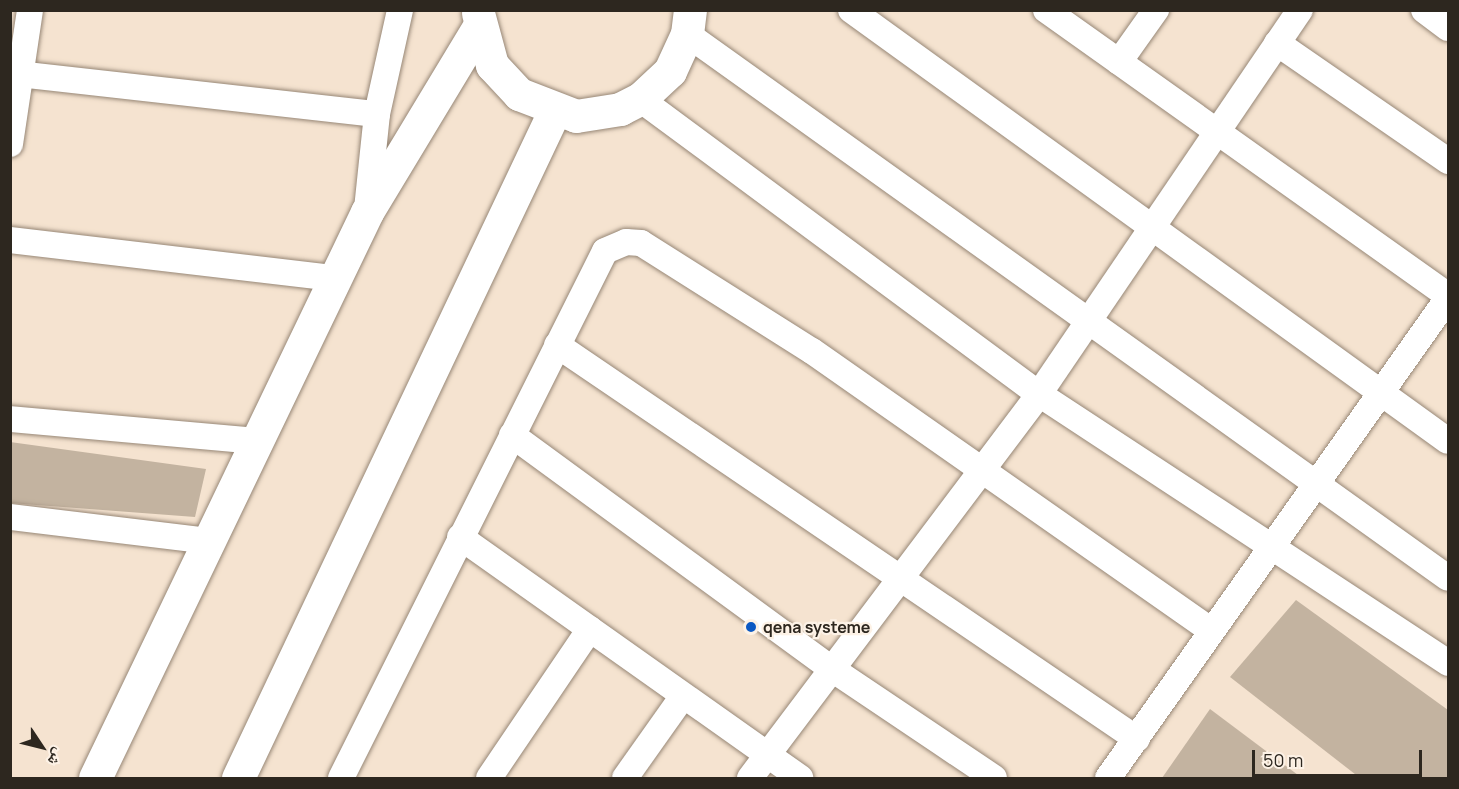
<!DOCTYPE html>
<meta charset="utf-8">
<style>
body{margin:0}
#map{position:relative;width:1459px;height:789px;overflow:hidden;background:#f5e3d0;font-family:Manrope,"Noto Naskh Arabic",sans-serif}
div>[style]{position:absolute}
.building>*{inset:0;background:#c3b3a0}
.roads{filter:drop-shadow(0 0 2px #978776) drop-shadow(0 0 2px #978776)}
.minor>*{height:26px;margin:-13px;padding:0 13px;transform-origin:13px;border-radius:13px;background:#fff}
.tertiary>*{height:33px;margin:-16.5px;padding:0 16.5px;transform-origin:16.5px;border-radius:16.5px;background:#fff}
.dots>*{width:16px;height:16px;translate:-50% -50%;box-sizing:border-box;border:3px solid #fdf2e6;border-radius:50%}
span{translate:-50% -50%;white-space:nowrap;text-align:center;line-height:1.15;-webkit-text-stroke:4.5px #fdf2e6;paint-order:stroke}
.poi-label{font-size:16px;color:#2d271f;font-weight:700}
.left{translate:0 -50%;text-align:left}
.frame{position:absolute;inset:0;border:12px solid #2d271f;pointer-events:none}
.north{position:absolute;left:12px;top:717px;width:60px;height:60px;-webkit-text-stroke:4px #fdf2e6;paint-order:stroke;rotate:125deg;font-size:16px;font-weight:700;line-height:24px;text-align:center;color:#2d271f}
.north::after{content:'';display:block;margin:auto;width:21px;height:27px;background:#2d271f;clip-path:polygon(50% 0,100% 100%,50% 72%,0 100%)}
.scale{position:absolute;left:1252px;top:750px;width:170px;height:27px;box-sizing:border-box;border:3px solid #2d271f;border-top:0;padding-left:8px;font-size:18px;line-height:21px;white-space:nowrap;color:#2d271f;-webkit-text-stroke:4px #fdf2e6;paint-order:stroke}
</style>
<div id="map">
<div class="building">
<i style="clip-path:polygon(10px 442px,206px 469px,195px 517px,10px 503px)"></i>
<i style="clip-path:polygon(1296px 600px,1448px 710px,1448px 778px,1360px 778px,1230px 677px)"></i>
<i style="clip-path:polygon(1210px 709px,1302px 778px,1162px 778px)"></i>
</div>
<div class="roads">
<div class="minor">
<i style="left:851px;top:10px;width:736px;rotate:35.83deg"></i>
<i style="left:1046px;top:10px;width:493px;rotate:35.4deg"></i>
<i style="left:1424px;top:10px;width:30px;rotate:37deg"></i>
<i style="left:687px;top:34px;width:935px;rotate:35.56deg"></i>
<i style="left:1277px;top:43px;width:208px;rotate:34.6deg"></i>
<i style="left:1119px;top:62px;width:64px;rotate:-54.6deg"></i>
<i style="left:10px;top:73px;width:369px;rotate:6.4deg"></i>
<i style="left:640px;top:99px;width:496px;rotate:36.5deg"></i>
<i style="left:1039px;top:394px;width:490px;rotate:33.3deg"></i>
<i style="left:10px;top:144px;width:135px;rotate:-81.5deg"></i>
<i style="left:367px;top:209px;width:96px;rotate:-84deg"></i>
<i style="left:377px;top:114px;width:107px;rotate:-77.5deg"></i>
<i style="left:10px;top:240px;width:326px;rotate:6.7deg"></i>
<i style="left:557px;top:345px;width:701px;rotate:34.19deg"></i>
<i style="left:10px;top:419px;width:246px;rotate:5.1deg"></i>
<i style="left:512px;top:435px;width:396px;rotate:36.2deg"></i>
<i style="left:832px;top:669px;width:195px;rotate:33.9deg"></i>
<i style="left:10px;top:517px;width:199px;rotate:6.9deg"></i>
<i style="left:460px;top:537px;width:417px;rotate:35.3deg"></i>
<i style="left:341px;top:778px;width:589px;rotate:-63.39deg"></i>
<i style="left:605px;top:251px;width:23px;rotate:-23deg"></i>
<i style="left:626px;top:242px;width:15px;rotate:4deg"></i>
<i style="left:641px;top:243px;width:202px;rotate:32.3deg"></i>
<i style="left:812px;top:351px;width:487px;rotate:35deg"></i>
<i style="left:489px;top:778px;width:180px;rotate:-55.9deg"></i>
<i style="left:625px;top:778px;width:100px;rotate:-54.7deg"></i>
<i style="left:750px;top:778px;width:481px;rotate:-53deg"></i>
<i style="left:1039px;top:394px;width:464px;rotate:-55.8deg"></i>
<i style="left:1108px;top:778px;width:588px;rotate:-54.69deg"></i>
</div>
<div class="tertiary">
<i style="left:478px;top:13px;width:54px;rotate:74.9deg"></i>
<i style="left:492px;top:65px;width:40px;rotate:47deg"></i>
<i style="left:519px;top:94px;width:61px;rotate:21.1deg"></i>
<i style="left:576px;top:116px;width:45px;rotate:-9deg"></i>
<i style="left:620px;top:109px;width:22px;rotate:-27deg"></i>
<i style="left:640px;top:99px;width:41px;rotate:-43deg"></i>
<i style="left:670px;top:71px;width:41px;rotate:-65.3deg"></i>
<i style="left:687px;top:34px;width:24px;rotate:-83deg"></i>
<i style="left:95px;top:778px;width:628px;rotate:-64.33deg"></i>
<i style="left:367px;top:212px;width:215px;rotate:-58.9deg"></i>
<i style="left:238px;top:778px;width:737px;rotate:-64.62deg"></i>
</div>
</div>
<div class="dots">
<i style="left:751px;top:627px;background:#0c59c3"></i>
</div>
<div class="poi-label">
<span class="left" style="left:763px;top:627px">qena systeme</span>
</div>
<div class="frame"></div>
<div class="north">ش</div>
<div class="scale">50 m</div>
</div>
